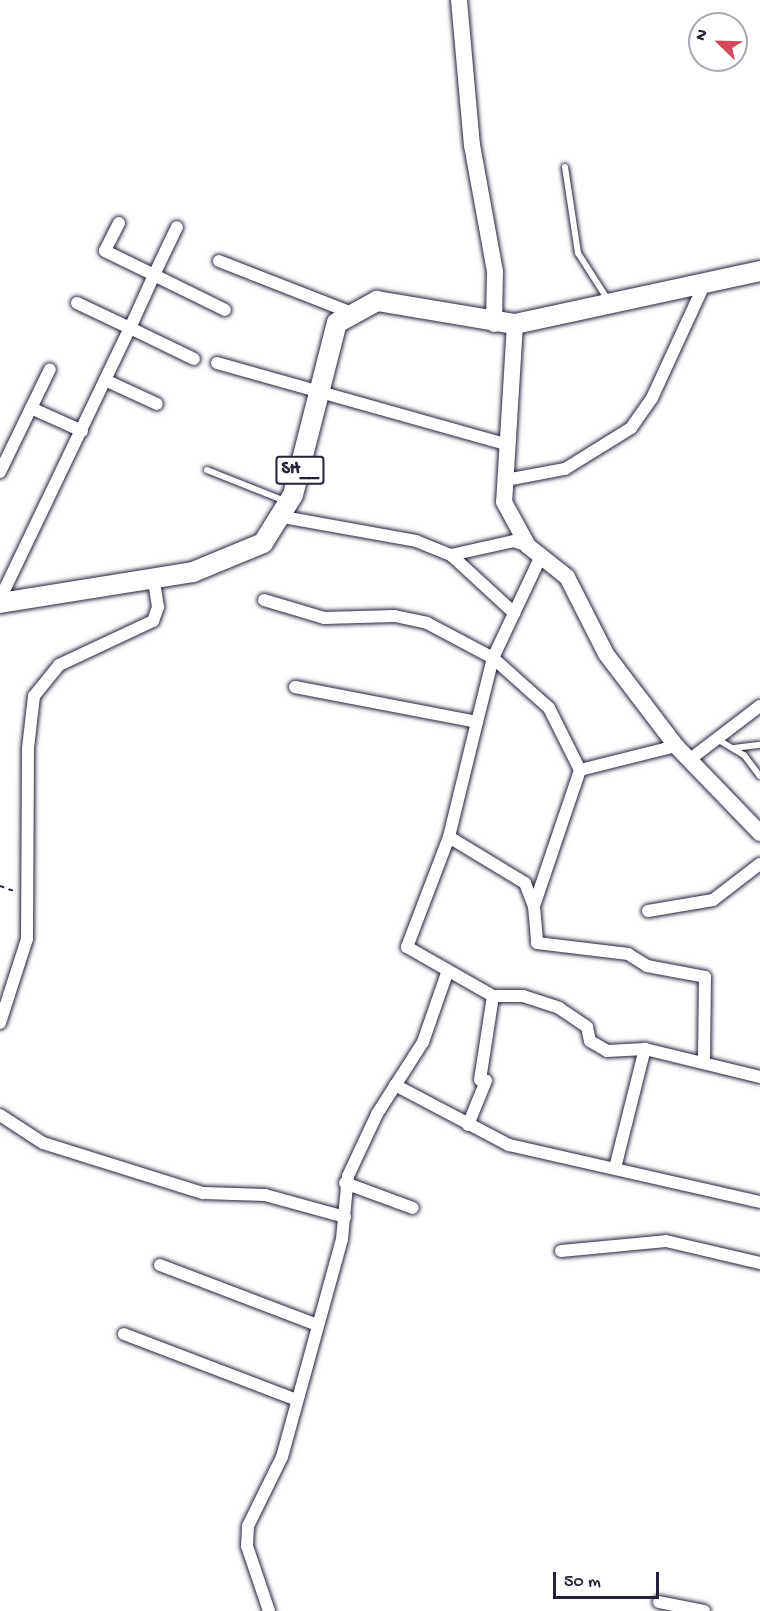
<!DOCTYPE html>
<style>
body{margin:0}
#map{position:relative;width:760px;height:1611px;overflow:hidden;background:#fff;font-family:"Gochi Hand",sans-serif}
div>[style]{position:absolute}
.path>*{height:2px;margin-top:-1px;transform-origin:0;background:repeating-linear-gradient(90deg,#22223b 0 4.5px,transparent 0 9px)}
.roads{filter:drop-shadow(0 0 2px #22223b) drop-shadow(0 0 2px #22223b)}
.lane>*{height:6px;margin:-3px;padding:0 3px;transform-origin:3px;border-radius:3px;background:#fff}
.street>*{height:12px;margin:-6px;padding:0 6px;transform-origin:6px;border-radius:6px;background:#fff}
.secondary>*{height:16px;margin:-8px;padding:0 8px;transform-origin:8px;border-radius:8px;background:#fff}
.primary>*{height:20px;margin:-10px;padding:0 10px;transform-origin:10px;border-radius:10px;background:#fff}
span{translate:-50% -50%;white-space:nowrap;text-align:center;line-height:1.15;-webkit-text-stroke:4.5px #fff;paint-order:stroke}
.shield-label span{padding:2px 4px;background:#fff;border:2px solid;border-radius:4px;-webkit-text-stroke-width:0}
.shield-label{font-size:18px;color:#22223b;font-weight:700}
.north{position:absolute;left:688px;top:12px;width:60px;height:60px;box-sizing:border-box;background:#fff;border:2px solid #a7a7b1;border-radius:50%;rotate:293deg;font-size:16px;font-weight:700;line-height:24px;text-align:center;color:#22223b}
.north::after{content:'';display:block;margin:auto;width:21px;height:27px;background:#d1495b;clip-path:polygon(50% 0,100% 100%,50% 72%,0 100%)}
.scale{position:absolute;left:553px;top:1572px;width:106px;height:27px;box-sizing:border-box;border:3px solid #22223b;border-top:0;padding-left:8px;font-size:18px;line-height:21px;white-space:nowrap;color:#22223b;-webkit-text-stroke:4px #fff;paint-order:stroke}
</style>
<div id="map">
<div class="path">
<i style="left:0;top:886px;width:15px;rotate:20deg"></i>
</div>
<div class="roads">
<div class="lane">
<i style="left:565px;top:167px;width:87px;rotate:81.4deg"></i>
<i style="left:578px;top:253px;width:56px;rotate:57.4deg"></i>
<i style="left:207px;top:470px;width:84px;rotate:21.7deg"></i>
<i style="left:717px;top:739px;width:31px;rotate:31deg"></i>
<i style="left:744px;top:755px;width:26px;rotate:53deg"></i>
<i style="left:734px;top:748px;width:26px;rotate:-7deg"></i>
</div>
<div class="street">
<i style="left:119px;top:223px;width:31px;rotate:117deg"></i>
<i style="left:105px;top:251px;width:55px;rotate:26.1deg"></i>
<i style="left:154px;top:275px;width:53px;rotate:-64.4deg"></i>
<i style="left:219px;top:261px;width:143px;rotate:21.4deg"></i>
<i style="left:77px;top:303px;width:59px;rotate:25.3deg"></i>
<i style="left:130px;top:328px;width:58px;rotate:-65.6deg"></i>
<i style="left:154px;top:275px;width:79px;rotate:26.2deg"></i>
<i style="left:217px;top:363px;width:302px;rotate:15.7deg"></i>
<i style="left:105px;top:380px;width:57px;rotate:24.8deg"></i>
<i style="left:31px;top:408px;width:56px;rotate:24.3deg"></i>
<i style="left:0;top:472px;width:114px;rotate:-64.1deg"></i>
<i style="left:506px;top:480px;width:60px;rotate:-10.6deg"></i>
<i style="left:565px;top:469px;width:78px;rotate:-31.8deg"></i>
<i style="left:631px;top:428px;width:37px;rotate:-55deg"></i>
<i style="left:652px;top:398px;width:127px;rotate:-65.3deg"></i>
<i style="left:283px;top:517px;width:135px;rotate:10.2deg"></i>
<i style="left:416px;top:541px;width:38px;rotate:22deg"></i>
<i style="left:451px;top:555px;width:65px;rotate:-12.5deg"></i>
<i style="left:514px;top:541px;width:15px;rotate:20deg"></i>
<i style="left:451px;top:555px;width:86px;rotate:42.6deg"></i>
<i style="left:0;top:599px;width:301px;rotate:-64.4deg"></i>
<i style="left:130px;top:328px;width:71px;rotate:25.8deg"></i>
<i style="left:264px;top:600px;width:63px;rotate:16.7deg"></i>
<i style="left:324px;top:618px;width:71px;rotate:-1.6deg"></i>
<i style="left:395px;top:616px;width:33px;rotate:12deg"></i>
<i style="left:427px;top:623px;width:75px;rotate:27.9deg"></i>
<i style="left:493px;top:658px;width:66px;rotate:104deg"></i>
<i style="left:295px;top:687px;width:185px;rotate:10.9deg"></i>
<i style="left:477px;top:722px;width:118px;rotate:103.7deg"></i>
<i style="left:449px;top:837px;width:89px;rotate:31.2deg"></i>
<i style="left:525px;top:883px;width:25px;rotate:69deg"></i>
<i style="left:534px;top:906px;width:37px;rotate:85deg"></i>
<i style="left:537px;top:943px;width:92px;rotate:6.9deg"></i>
<i style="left:628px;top:954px;width:22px;rotate:32deg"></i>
<i style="left:647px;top:966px;width:59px;rotate:10.7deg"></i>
<i style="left:705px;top:977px;width:84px;rotate:90.7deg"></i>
<i style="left:689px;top:760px;width:89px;rotate:-37.3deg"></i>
<i style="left:580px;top:770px;width:99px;rotate:-14deg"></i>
<i style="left:449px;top:837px;width:118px;rotate:110.9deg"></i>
<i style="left:407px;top:947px;width:99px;rotate:29.7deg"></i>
<i style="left:493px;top:996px;width:30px"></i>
<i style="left:523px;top:996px;width:38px;rotate:18deg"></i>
<i style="left:559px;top:1008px;width:34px;rotate:34deg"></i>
<i style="left:587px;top:1027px;width:14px;rotate:78deg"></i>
<i style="left:590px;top:1041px;width:20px;rotate:30deg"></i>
<i style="left:607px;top:1051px;width:38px;rotate:-3deg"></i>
<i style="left:645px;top:1049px;width:118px;rotate:13.7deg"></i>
<i style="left:534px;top:906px;width:144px;rotate:-71.3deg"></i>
<i style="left:580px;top:770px;width:69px;rotate:-116.6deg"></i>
<i style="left:549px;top:708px;width:75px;rotate:-138.2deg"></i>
<i style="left:493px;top:658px;width:113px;rotate:-64.8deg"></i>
<i style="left:648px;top:911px;width:66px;rotate:-9.6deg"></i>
<i style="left:713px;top:900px;width:59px;rotate:-37.5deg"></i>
<i style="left:0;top:1023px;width:88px;rotate:-72.2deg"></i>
<i style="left:27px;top:939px;width:191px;rotate:-89.7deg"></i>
<i style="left:28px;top:748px;width:52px;rotate:-83.4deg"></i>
<i style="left:34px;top:696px;width:40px;rotate:-51deg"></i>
<i style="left:59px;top:665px;width:104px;rotate:-25.1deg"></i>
<i style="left:153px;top:621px;width:15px;rotate:-70deg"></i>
<i style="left:158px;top:607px;width:26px;rotate:-99deg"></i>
<i style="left:480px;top:1080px;width:85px;rotate:-81.2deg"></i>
<i style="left:395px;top:1085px;width:129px;rotate:27.8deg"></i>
<i style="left:509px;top:1145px;width:257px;rotate:12.8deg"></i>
<i style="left:0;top:1115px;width:51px;rotate:33.1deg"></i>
<i style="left:43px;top:1143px;width:168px;rotate:17.4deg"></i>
<i style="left:203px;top:1193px;width:62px;rotate:1.8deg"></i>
<i style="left:265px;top:1195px;width:83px;rotate:15.4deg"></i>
<i style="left:468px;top:1125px;width:48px;rotate:-67.8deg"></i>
<i style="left:615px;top:1168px;width:123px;rotate:-75.9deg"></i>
<i style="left:345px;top:1183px;width:72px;rotate:20.2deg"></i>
<i style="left:561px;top:1251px;width:105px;rotate:-5.4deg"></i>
<i style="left:666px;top:1241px;width:97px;rotate:13.2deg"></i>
<i style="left:160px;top:1265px;width:168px;rotate:20.9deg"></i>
<i style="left:124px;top:1334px;width:185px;rotate:20.9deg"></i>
<i style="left:659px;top:1602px;width:46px;rotate:11.3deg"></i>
<i style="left:269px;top:1611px;width:69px;rotate:-108.7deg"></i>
<i style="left:247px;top:1546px;width:20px;rotate:-87deg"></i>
<i style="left:248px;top:1526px;width:77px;rotate:-63.8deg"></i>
<i style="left:282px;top:1457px;width:226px;rotate:-74.6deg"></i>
<i style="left:342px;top:1239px;width:63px;rotate:-84.6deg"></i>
<i style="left:348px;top:1176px;width:68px;rotate:-64.9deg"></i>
<i style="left:377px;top:1114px;width:85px;rotate:-57.4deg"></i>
<i style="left:423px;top:1042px;width:73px;rotate:-70.8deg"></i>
</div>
<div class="secondary">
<i style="left:459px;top:0;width:146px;rotate:84.9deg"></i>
<i style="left:472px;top:145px;width:128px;rotate:79.7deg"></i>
<i style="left:495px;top:271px;width:53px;rotate:91.1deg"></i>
<i style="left:515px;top:324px;width:178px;rotate:93.5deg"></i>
<i style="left:504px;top:502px;width:50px;rotate:61.4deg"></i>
<i style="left:528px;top:546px;width:50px;rotate:38.5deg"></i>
<i style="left:567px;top:577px;width:86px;rotate:63.1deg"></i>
<i style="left:606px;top:654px;width:116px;rotate:52.7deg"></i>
<i style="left:676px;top:746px;width:121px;rotate:46deg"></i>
</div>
<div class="primary">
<i style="left:0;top:603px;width:195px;rotate:-9.1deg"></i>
<i style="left:193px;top:572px;width:76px;rotate:-22.5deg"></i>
<i style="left:263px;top:543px;width:57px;rotate:-58deg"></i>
<i style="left:293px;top:495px;width:178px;rotate:-75.7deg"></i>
<i style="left:337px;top:323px;width:46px;rotate:-28.8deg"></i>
<i style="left:377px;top:301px;width:140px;rotate:9.5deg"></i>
<i style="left:515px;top:324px;width:251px;rotate:-12.2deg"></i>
</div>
</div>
<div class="shield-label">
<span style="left:300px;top:470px">SH__</span>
</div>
<div class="north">N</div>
<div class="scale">50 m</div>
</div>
